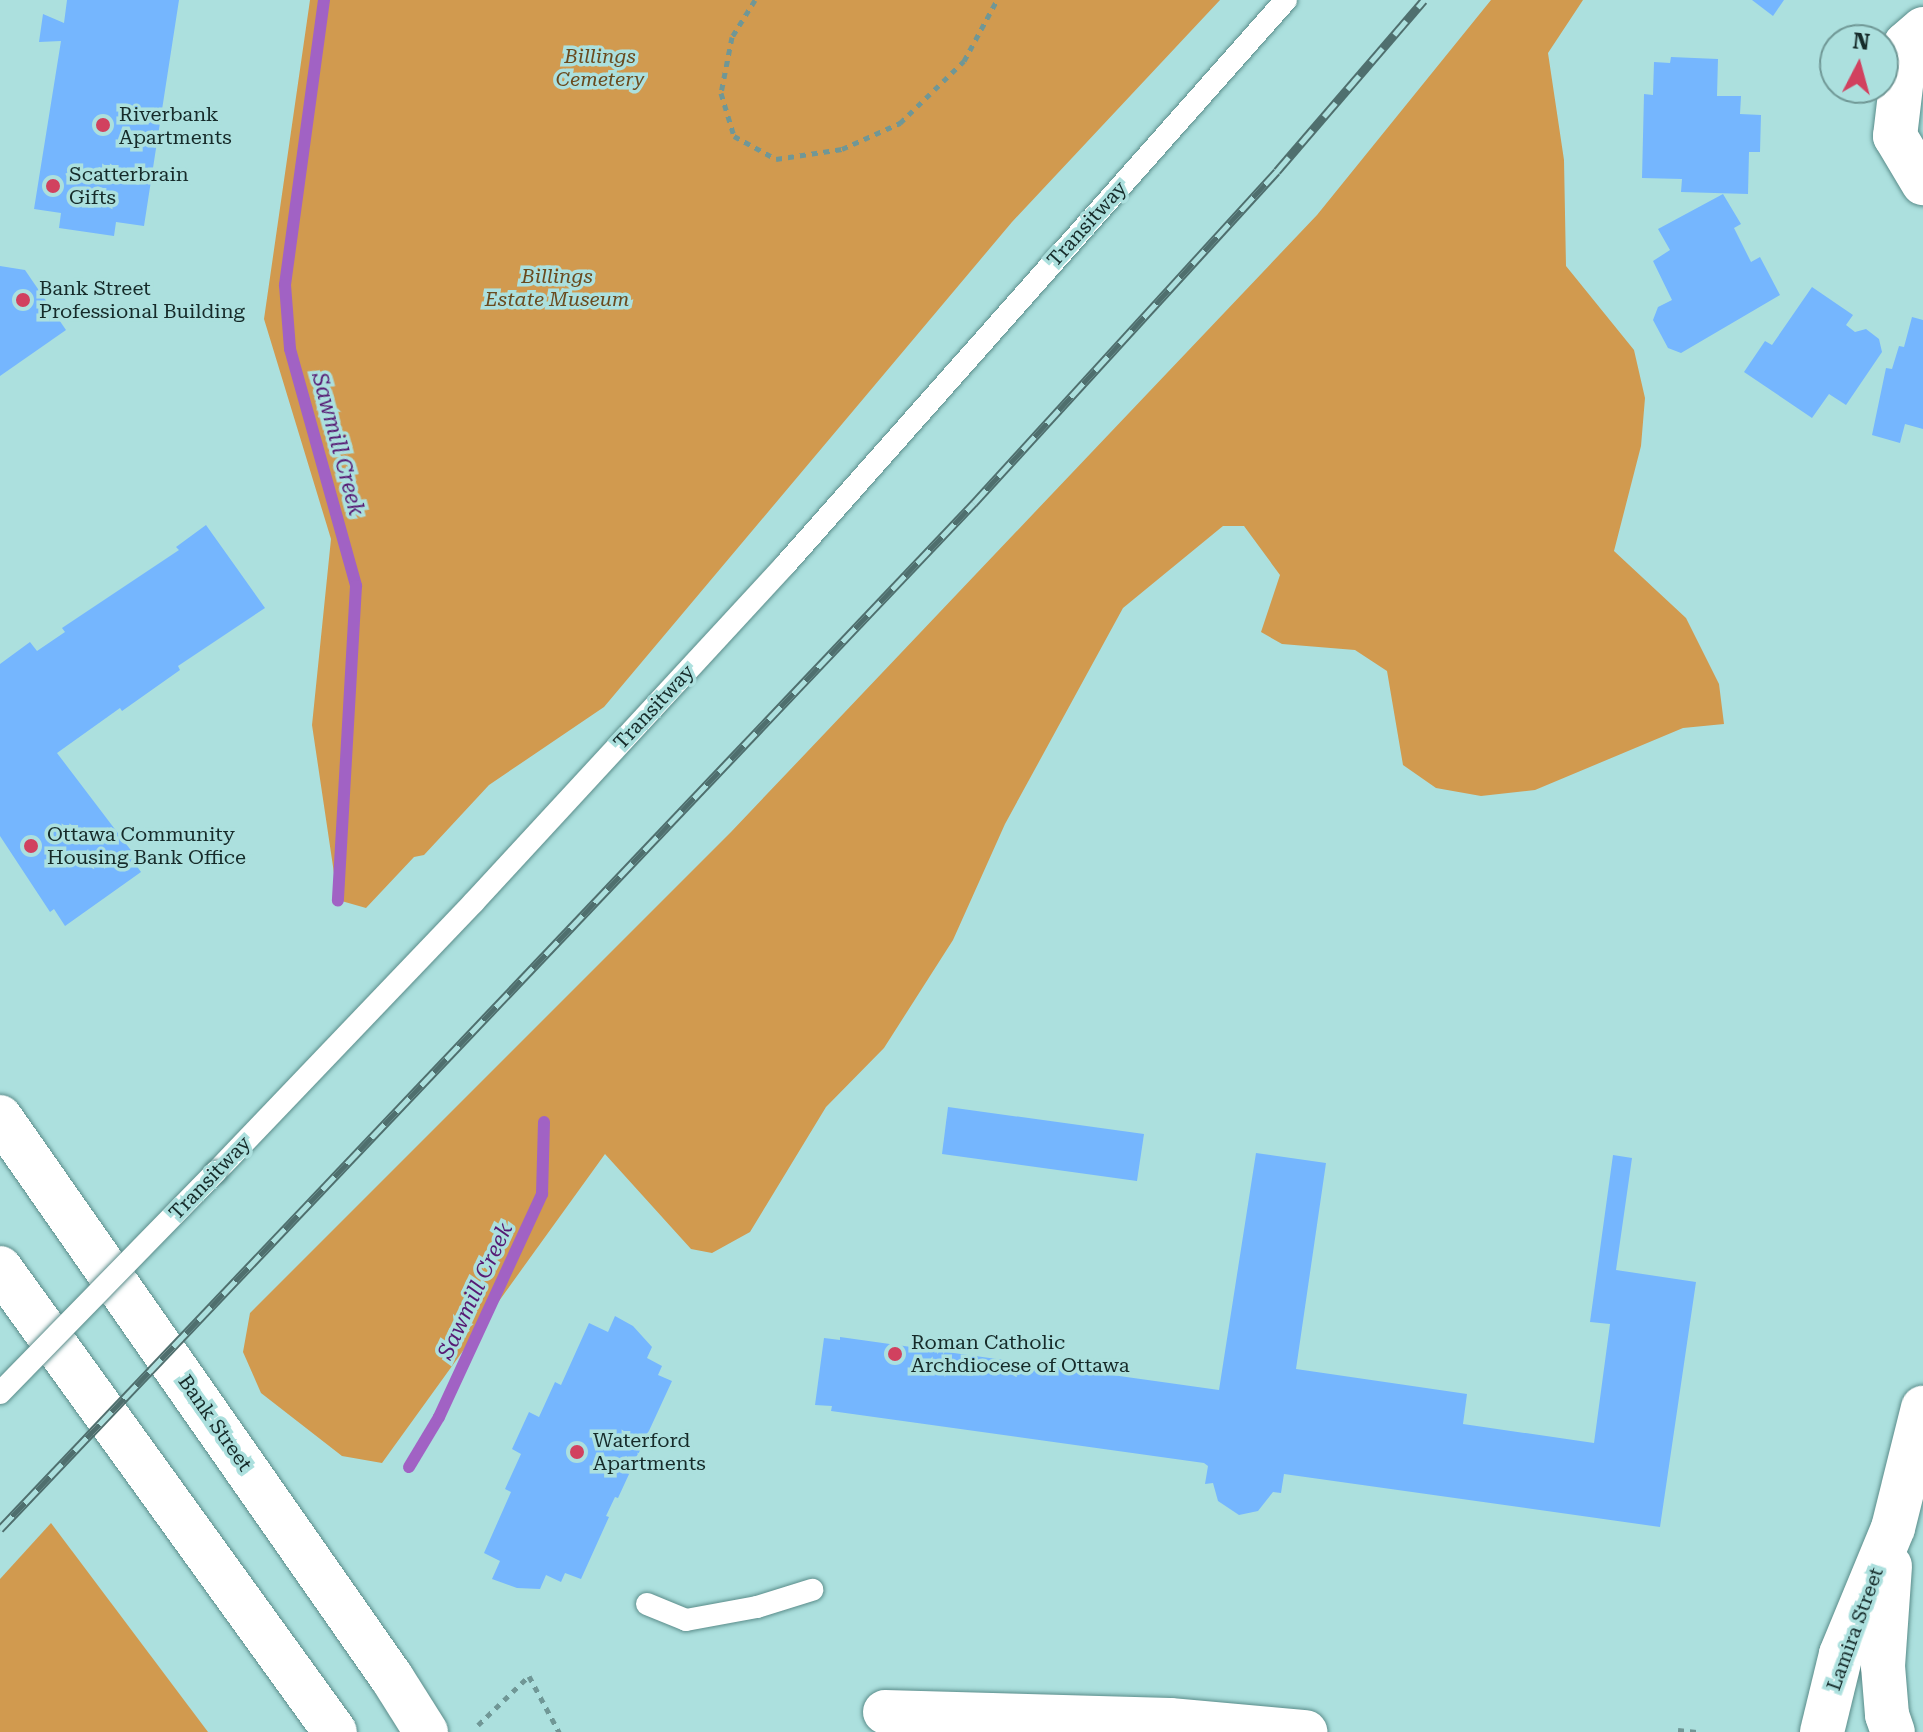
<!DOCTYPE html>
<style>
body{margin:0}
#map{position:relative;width:1923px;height:1732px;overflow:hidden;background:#ace0de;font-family:"Roboto Serif",serif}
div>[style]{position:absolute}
.green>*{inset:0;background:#d19a4f}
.stream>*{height:12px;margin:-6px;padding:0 6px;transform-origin:6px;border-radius:6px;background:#a162c4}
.building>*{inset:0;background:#75b6fe}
.path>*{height:5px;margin-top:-2.5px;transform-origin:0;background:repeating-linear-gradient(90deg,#709796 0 6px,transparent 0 12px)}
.roads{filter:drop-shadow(0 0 2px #5a8c8a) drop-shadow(0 0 2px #5a8c8a)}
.service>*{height:22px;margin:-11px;padding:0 11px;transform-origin:11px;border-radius:11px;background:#fff}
.minor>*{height:44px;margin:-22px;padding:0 22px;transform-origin:22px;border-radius:22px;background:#fff}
.primary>*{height:44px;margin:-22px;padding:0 22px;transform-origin:22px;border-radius:22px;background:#fff}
.rail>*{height:9px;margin-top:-4.5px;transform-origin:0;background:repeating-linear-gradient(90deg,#ace0de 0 18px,#4f6f6e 0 36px);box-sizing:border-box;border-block:2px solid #4f6f6e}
.bridges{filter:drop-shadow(0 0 2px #5a8c8a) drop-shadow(0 0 2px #5a8c8a)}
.service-bridge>*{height:22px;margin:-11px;padding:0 11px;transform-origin:11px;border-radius:11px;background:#fff}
.dots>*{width:22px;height:22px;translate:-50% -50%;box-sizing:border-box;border:4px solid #ace0de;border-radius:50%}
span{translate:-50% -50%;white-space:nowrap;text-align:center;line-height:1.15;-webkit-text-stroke:7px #ace0de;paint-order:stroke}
.park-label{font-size:20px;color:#6a4a1e;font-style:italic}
.poi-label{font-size:20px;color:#162b2a}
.left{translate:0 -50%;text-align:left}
.street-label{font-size:20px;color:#162b2a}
.water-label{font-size:22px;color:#561973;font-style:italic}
.north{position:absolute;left:1819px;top:24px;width:80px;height:80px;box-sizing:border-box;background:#ace0de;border:2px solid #709896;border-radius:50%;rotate:6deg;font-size:22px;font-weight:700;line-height:32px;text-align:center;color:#162b2a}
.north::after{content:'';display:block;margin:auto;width:28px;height:36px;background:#d1415f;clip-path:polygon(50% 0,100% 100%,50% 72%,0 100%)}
</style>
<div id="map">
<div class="green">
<i style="clip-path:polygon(310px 0,1220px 0,1012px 222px,604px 707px,489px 785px,424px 855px,414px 857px,366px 908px,338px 900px,312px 725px,331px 539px,264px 319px)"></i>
<i style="clip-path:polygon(1491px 0,1583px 0,1548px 53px,1564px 160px,1566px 266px,1634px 350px,1645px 398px,1641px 446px,1614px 551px,1686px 618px,1719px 684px,1724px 724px,1683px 728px,1535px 790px,1481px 796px,1436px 788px,1403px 765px,1387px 671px,1355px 650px,1282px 644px,1261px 632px,1280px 575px,1244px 526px,1223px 526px,1123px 608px,1005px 824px,953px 940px,884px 1048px,826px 1107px,750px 1232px,712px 1253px,691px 1249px,605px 1154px,382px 1463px,342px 1456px,261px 1393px,243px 1352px,250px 1313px,731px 832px,1317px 215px)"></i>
<i style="clip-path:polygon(51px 1523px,208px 1732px,0 1732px,0 1579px)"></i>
</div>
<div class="stream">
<i style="left:324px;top:0;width:288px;rotate:97.8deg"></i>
<i style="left:285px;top:285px;width:64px;rotate:85.5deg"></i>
<i style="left:290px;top:349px;width:246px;rotate:74.4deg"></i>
<i style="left:356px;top:586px;width:315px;rotate:93.3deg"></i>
<i style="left:409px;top:1467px;width:58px;rotate:-59deg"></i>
<i style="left:439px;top:1417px;width:246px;rotate:-65.2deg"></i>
<i style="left:542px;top:1194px;width:72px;rotate:-88.4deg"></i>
</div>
<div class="building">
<i style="clip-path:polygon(67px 0,179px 0,144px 226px,116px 222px,114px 236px,59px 228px,61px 213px,34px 209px,61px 41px,39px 42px,43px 14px,64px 23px)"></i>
<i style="clip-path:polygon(1752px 0,1784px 0,1773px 16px)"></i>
<i style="clip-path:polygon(1671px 57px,1718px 59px,1717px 96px,1741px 96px,1740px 114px,1761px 115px,1760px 152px,1749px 152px,1748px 194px,1681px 192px,1682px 179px,1642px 178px,1644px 94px,1653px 95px,1654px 62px,1670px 63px)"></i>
<i style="clip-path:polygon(1723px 194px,1741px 224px,1734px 228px,1751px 262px,1760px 257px,1780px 295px,1681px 353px,1668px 348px,1653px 320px,1658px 307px,1672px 300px,1653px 261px,1670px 250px,1658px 229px)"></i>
<i style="clip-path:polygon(0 266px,25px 270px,66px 330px,0 376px)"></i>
<i style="clip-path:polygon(1812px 287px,1853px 315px,1846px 325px,1855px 332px,1866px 329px,1879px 339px,1882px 352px,1846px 405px,1829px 394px,1812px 418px,1744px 372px,1765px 341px,1772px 345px)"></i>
<i style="clip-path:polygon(1912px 317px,1923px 320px,1923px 429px,1905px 424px,1900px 443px,1872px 435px,1886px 368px,1892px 369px,1899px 346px,1904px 347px)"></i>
<i style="clip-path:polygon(206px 525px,265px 608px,178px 666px,180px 670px,122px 711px,120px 708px,57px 753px,133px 853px,129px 855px,141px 872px,65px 926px,54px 909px,50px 912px,0 836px,0 664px,30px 642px,37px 651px,65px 632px,62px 628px,179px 550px,176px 547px)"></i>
<i style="clip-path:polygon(948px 1107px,1144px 1134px,1137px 1181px,942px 1154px)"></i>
<i style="clip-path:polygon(1256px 1153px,1326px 1163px,1296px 1369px,1467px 1394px,1463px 1424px,1594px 1443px,1610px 1324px,1590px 1322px,1613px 1155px,1632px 1158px,1616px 1270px,1696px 1282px,1660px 1527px,1284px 1474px,1281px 1493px,1273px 1492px,1258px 1511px,1239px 1515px,1218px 1501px,1213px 1483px,1205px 1484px,1208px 1466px,1204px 1463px,831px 1411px,832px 1406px,815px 1405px,824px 1338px,840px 1340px,840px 1337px,1219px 1390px)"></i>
<i style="clip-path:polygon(615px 1316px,633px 1326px,652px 1347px,647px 1358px,662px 1366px,658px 1375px,672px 1381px,618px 1498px,615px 1497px,606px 1516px,609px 1517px,581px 1579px,565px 1573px,561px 1582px,546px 1575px,540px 1589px,517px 1588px,492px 1579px,500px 1561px,484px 1553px,511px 1492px,505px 1489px,521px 1454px,512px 1449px,529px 1412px,539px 1417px,555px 1382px,561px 1385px,589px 1323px,608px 1332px)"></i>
</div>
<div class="path">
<i style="left:755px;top:0;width:44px;rotate:121.9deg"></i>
<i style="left:732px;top:37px;width:57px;rotate:101.1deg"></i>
<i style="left:721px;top:93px;width:45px;rotate:73.2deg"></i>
<i style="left:734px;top:136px;width:48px;rotate:28.7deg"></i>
<i style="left:776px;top:159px;width:67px;rotate:-8.6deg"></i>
<i style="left:842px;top:149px;width:64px;rotate:-24.1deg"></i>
<i style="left:900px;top:123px;width:89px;rotate:-44.1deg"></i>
<i style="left:964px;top:61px;width:69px;rotate:-61.6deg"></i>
<i style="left:478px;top:1725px;width:71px;rotate:-43.9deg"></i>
<i style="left:529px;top:1676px;width:64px;rotate:61.8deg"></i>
<i style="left:1678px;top:1730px;width:19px;rotate:6deg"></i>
</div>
<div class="roads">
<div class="service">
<i style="left:216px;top:1172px;width:373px;rotate:-46.3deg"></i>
<i style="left:474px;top:902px;width:459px;rotate:-47.3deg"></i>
<i style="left:785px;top:565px;width:755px;rotate:-48.44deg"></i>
<i style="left:647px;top:1604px;width:42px;rotate:22.3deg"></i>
<i style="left:686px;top:1620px;width:72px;rotate:-10.4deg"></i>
<i style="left:757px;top:1607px;width:58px;rotate:-17.2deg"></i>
</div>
<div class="minor">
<i style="left:1923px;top:29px;width:23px;rotate:139deg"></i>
<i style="left:1906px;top:44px;width:93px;rotate:96.8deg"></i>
<i style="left:1895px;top:136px;width:55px;rotate:59.2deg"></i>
<i style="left:1890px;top:1566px;width:100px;rotate:94deg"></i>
<i style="left:1883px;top:1666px;width:49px;rotate:85.3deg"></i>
<i style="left:1887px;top:1715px;width:18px;rotate:71deg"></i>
<i style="left:885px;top:1712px;width:285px;rotate:1.6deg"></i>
<i style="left:1170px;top:1720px;width:136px;rotate:5.1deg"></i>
<i style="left:1822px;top:1732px;width:80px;rotate:-76.3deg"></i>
<i style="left:1841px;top:1654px;width:136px;rotate:-67.6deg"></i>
<i style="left:1893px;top:1528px;width:124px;rotate:-76deg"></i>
</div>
<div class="primary">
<i style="left:0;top:1117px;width:684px;rotate:55.06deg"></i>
<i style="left:392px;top:1678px;width:64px;rotate:57.8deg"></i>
<i style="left:0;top:1268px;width:572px;rotate:54.17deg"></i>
</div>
</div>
<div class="rail">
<i style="left:0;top:1529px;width:1415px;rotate:-46.49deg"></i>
<i style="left:974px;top:503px;width:449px;rotate:-47.6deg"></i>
<i style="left:1277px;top:171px;width:225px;rotate:-49.3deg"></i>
</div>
<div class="bridges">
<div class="service-bridge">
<i style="left:0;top:1393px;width:309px;rotate:-45.7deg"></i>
</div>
</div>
<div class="dots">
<i style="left:103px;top:125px;background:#d1415f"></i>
<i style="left:53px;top:186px;background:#d1415f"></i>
<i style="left:23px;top:300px;background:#d1415f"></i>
<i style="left:31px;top:846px;background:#d1415f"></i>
<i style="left:895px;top:1354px;background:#d1415f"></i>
<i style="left:577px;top:1452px;background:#d1415f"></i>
</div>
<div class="park-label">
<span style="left:600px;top:68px">Billings<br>Cemetery</span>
<span style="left:557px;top:288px">Billings<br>Estate Museum</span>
</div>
<div class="poi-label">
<span class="left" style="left:119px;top:126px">Riverbank<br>Apartments</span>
<span class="left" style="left:69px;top:186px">Scatterbrain<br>Gifts</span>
<span class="left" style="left:39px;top:300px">Bank Street<br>Professional Building</span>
<span class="left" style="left:47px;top:846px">Ottawa Community<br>Housing Bank Office</span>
<span class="left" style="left:911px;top:1354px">Roman Catholic<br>Archdiocese of Ottawa</span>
<span class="left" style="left:593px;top:1452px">Waterford<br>Apartments</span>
</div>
<div class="street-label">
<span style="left:1087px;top:224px;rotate:-48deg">Transitway</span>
<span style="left:654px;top:707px;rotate:-47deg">Transitway</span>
<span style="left:210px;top:1178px;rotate:-46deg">Transitway</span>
<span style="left:215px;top:1423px;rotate:55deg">Bank Street</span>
<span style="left:1855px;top:1629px;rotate:-70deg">Lamira Street</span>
</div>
<div class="water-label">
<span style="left:338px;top:444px;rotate:75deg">Sawmill Creek</span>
<span style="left:475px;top:1291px;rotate:-65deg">Sawmill Creek</span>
</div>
<div class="north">N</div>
</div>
